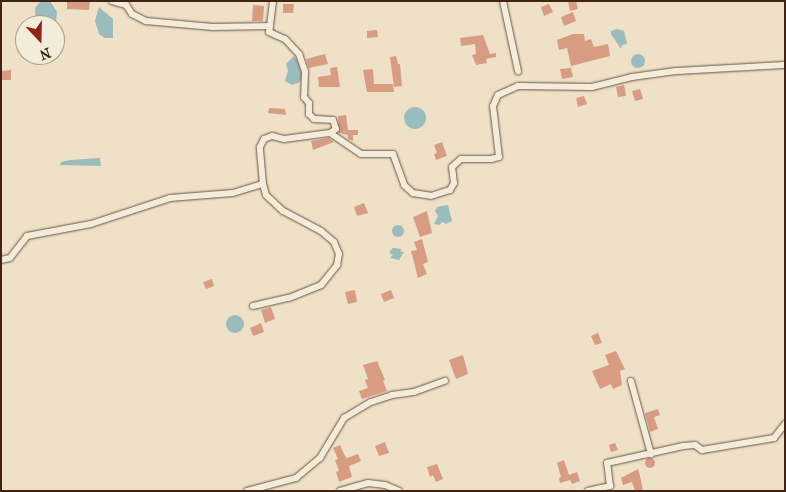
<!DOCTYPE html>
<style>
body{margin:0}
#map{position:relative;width:786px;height:492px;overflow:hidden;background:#eee1c7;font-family:"IM FELL French Canon",serif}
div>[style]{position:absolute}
.water>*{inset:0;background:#9bbcbc}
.round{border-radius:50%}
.building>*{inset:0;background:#d89c82}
.roads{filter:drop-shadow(0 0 1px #6c5241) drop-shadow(0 0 1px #6c5241)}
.street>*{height:6px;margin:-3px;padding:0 3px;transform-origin:3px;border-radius:3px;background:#f4ecdb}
span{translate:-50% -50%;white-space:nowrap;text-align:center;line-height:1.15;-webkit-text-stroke:4.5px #f4ecdb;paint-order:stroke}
.frame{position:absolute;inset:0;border:2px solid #402314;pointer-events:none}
.north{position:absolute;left:15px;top:15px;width:50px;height:50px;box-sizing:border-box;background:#f4ecdb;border:1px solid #ac9c8b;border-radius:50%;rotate:159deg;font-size:14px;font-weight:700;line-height:20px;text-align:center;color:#402314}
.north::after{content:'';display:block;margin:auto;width:18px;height:22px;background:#8f2418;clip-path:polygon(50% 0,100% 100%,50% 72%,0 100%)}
</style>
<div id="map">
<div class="water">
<i style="clip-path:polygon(50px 1px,57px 12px,56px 27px,55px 25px,36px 25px,35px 8px,40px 2px)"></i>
<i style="clip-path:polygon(99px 7px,113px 19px,113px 38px,105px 38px,99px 34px,95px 21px)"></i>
<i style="clip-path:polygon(617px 29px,624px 31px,627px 44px,622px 45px,621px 49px,611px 34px,611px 31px)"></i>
<i class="round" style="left:631px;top:54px;width:14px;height:14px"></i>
<i style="clip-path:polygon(294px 56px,298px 61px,302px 76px,300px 82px,292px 85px,285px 81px,288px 71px,286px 64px)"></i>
<i class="round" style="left:404px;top:107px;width:22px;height:22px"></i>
<i style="clip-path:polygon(100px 158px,101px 166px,60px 165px,61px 162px,70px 160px)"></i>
<i style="clip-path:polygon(448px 205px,452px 221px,446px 224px,443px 222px,439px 225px,434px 224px,438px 216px,435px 211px,437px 207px)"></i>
<i class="round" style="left:392px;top:225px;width:12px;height:12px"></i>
<i style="clip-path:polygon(393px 248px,402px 249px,400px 251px,404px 252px,399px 260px,390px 258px,393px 254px,390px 254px,390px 251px)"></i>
<i class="round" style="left:226px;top:315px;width:18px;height:18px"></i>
</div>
<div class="building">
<i style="clip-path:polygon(67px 1px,90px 1px,89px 10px,67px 9px)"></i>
<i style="clip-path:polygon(568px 1px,576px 1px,578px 9px,570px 11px)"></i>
<i style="clip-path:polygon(283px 4px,294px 4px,293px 13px,283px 13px)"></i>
<i style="clip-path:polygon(549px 4px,553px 12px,544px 16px,541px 7px)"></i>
<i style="clip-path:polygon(253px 5px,264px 6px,263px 21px,252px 21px)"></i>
<i style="clip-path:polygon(573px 12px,576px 21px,564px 26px,561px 17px)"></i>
<i style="clip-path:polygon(377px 30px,378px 37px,367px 38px,367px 31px)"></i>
<i style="clip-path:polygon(573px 34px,584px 34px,585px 41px,591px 39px,594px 47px,608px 44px,610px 56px,571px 66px,567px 48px,559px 50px,557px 40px)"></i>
<i style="clip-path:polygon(483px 35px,490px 54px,496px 53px,496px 57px,486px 59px,487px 63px,476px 65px,472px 55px,476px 54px,475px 44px,461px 46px,460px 38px)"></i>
<i style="clip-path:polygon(325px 54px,328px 64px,309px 68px,306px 59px)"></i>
<i style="clip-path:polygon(396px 56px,398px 64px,400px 64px,402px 86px,394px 87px,390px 57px)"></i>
<i style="clip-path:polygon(337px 67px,340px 87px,319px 87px,318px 77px,331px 75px,330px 68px)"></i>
<i style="clip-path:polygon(571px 68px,573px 77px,562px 79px,560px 69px)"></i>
<i style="clip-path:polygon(373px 69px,374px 84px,393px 84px,394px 92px,367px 92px,363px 70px)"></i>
<i style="clip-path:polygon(11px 70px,11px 80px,1px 80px,1px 71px)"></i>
<i style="clip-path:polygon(624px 85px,626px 96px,618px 97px,616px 87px)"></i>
<i style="clip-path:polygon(640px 89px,643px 99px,635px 101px,632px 91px)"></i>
<i style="clip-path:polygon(584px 96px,587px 104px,578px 107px,576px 98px)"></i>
<i style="clip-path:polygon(269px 108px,285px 109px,286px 115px,268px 113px)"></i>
<i style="clip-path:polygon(346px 115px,348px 130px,358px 130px,358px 135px,353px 135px,353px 141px,348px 139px,348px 135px,339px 133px,338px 116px)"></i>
<i style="clip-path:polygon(329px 138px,334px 142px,313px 150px,311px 141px)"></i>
<i style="clip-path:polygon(442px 142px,447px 156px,436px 160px,434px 154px,437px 153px,434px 145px)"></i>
<i style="clip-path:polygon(364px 203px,368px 213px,357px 216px,354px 207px)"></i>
<i style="clip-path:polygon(427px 211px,432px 233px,420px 237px,413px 217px)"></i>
<i style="clip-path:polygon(422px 239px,428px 262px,423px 264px,427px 274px,418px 278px,411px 251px,417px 250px,414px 242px)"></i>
<i style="clip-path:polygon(212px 279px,214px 286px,206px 289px,203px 282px)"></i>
<i style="clip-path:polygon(355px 290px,357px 302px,348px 304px,345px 292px)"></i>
<i style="clip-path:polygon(391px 290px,394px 298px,384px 302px,381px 294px)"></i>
<i style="clip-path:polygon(271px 307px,275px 319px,265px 323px,261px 310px)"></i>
<i style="clip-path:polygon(261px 323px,264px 332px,253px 336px,250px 328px)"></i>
<i style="clip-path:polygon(598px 333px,602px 343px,595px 345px,591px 336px)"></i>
<i style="clip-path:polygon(616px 351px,625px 369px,620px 371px,622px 385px,613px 389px,611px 384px,600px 389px,592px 371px,609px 365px,605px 355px)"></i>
<i style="clip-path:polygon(463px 355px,468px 374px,456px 379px,449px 360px)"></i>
<i style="clip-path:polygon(377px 361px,385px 380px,383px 381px,387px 391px,362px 399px,359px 391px,368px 388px,365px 380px,368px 379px,363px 365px)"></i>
<i style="clip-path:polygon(658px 409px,660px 415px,654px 417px,658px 429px,650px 432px,645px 413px)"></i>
<i style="clip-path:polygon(385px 442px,389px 453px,379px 456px,375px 446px)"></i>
<i style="clip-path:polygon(615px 443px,618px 450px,611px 452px,609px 445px)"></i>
<i style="clip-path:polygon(340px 445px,345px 456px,347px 458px,358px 454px,361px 461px,349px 466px,352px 477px,339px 482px,336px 472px,339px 471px,335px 460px,338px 459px,333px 448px)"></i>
<i class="round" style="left:645px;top:458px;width:10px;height:10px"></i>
<i style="clip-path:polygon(564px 460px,569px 475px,577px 472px,580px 481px,572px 484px,570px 480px,560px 483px,559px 478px,561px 477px,557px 463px)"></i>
<i style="clip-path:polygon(437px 464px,443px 479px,436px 482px,433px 475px,430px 477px,427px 467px)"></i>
<i style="clip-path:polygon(638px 469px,641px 480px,643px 491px,635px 491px,632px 482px,623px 485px,621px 478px)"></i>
</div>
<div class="roads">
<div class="street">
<i style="left:112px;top:1px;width:15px;rotate:16deg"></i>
<i style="left:126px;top:5px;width:11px;rotate:56deg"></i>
<i style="left:132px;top:14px;width:16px;rotate:27deg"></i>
<i style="left:146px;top:21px;width:67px;rotate:5.1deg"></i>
<i style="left:213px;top:27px;width:57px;rotate:-1deg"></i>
<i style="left:273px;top:1px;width:31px;rotate:97deg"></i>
<i style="left:269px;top:32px;width:17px;rotate:24deg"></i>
<i style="left:285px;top:39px;width:21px;rotate:47deg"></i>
<i style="left:299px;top:54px;width:18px;rotate:71deg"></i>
<i style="left:305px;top:71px;width:26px;rotate:92deg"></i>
<i style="left:304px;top:97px;width:8px;rotate:50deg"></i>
<i style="left:309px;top:103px;width:11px;rotate:90deg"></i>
<i style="left:309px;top:114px;width:7px;rotate:45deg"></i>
<i style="left:314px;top:119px;width:19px;rotate:3deg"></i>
<i style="left:333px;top:120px;width:9px;rotate:72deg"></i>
<i style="left:336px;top:129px;width:7px;rotate:146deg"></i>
<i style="left:503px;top:1px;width:72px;rotate:77.9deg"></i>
<i style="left:1px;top:260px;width:9px;rotate:-13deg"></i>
<i style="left:10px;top:258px;width:28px;rotate:-52deg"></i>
<i style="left:27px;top:236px;width:65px;rotate:-10.6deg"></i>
<i style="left:91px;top:224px;width:83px;rotate:-18.2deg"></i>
<i style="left:170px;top:198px;width:63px;rotate:-4.5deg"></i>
<i style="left:233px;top:193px;width:31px;rotate:-17deg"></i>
<i style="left:263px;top:184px;width:37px;rotate:-95deg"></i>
<i style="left:260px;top:147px;width:9px;rotate:-63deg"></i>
<i style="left:264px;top:139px;width:9px;rotate:-21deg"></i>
<i style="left:272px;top:136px;width:12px;rotate:14deg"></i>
<i style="left:284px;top:139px;width:46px;rotate:-7.4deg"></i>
<i style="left:330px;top:133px;width:37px;rotate:34deg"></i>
<i style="left:361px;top:154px;width:32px"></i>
<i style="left:393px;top:154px;width:33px;rotate:70deg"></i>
<i style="left:404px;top:185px;width:12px;rotate:42deg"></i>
<i style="left:413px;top:193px;width:18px;rotate:9deg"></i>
<i style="left:431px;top:196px;width:20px;rotate:-18deg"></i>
<i style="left:450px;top:190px;width:8px;rotate:-60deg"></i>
<i style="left:454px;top:183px;width:16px;rotate:-97deg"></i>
<i style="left:452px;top:167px;width:12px;rotate:-42deg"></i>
<i style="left:461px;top:159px;width:30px"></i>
<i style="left:491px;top:159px;width:8px;rotate:-14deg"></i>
<i style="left:499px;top:157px;width:51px;rotate:-96.7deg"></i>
<i style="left:493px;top:106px;width:12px;rotate:-66deg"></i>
<i style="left:498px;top:95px;width:22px;rotate:-24deg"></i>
<i style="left:518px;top:86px;width:74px;rotate:0.8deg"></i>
<i style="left:592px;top:87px;width:41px;rotate:-14deg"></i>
<i style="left:632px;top:77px;width:44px;rotate:-7.8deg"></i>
<i style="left:676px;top:71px;width:109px;rotate:-3.2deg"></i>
<i style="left:253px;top:306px;width:37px;rotate:-13deg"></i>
<i style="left:289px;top:298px;width:35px;rotate:-22deg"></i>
<i style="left:321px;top:285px;width:26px;rotate:-51deg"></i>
<i style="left:337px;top:265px;width:11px;rotate:-80deg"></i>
<i style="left:339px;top:254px;width:13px;rotate:-113deg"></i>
<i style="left:334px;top:242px;width:17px;rotate:-140deg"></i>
<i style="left:321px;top:231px;width:43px;rotate:-152.2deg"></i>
<i style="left:283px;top:211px;width:23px;rotate:-137deg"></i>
<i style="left:266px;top:195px;width:11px;rotate:-105deg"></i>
<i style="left:631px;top:381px;width:76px;rotate:74.7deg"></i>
<i style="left:247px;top:491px;width:51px;rotate:-14.9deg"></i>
<i style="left:296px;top:478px;width:31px;rotate:-40deg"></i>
<i style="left:320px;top:458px;width:47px;rotate:-59deg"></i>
<i style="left:344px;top:418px;width:31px;rotate:-31deg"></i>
<i style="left:371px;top:402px;width:22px;rotate:-18deg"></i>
<i style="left:392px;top:395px;width:22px;rotate:-8deg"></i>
<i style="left:414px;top:392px;width:33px;rotate:-20deg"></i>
<i style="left:340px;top:491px;width:29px;rotate:-16deg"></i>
<i style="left:368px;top:483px;width:17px;rotate:7deg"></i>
<i style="left:385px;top:485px;width:15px;rotate:23deg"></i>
<i style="left:588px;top:491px;width:23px;rotate:-13deg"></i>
<i style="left:610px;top:486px;width:23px;rotate:-97deg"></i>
<i style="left:607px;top:463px;width:78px;rotate:-12.6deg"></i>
<i style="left:683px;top:446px;width:12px;rotate:-5deg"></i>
<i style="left:695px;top:445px;width:9px;rotate:36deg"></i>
<i style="left:702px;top:450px;width:73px;rotate:-9.5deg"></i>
<i style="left:774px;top:438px;width:18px;rotate:-52deg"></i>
</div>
</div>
<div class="frame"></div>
<div class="north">N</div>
</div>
